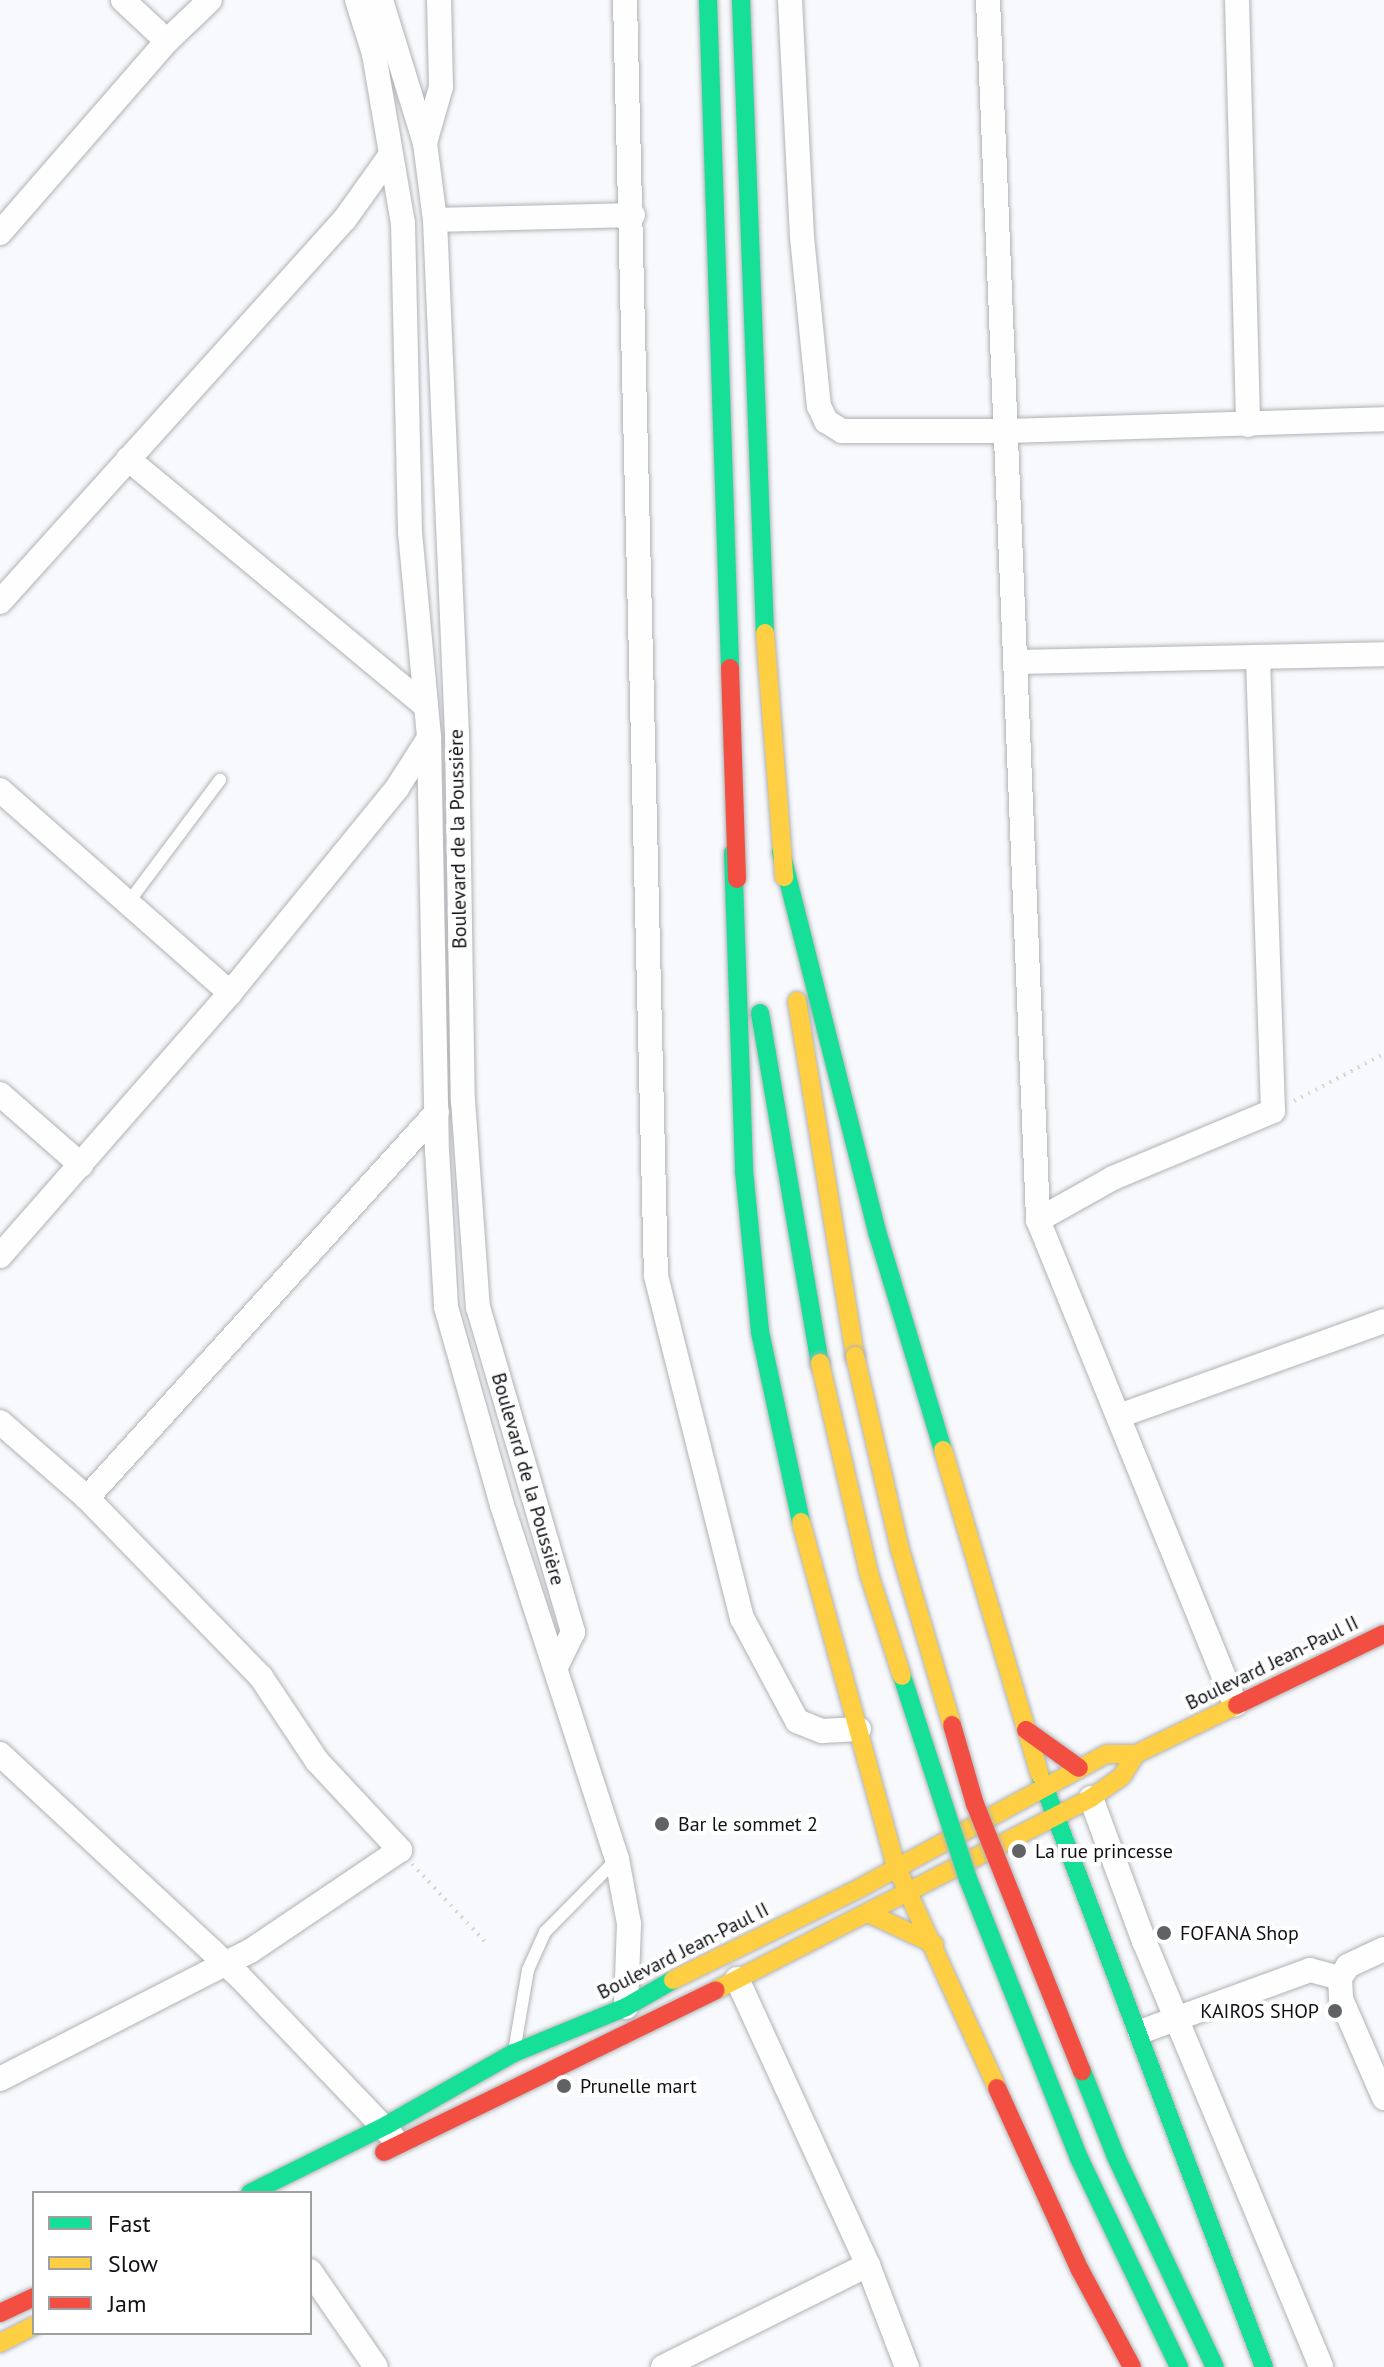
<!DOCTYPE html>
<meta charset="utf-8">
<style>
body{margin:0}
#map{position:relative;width:1384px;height:2367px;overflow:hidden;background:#f7f9fc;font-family:"PT Sans",sans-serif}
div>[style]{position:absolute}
.path>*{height:4px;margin-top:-2px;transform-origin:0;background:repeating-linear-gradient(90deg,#d6d6d7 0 2px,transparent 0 8px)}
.roads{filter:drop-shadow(0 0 2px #b0b2b5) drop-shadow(0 0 2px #b0b2b5)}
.lane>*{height:12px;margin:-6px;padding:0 6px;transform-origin:6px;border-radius:6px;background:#fefeff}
.street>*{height:24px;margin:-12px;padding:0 12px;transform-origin:12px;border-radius:12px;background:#fefeff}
.fast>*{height:18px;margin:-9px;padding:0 9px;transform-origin:9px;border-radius:9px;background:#16e098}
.slow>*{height:18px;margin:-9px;padding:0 9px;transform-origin:9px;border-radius:9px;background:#ffcf43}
.jam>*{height:18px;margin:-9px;padding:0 9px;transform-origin:9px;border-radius:9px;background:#f24e42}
.bridges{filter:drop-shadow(0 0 2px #b0b2b5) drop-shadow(0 0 2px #b0b2b5)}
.fast-bridge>*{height:18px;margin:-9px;padding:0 9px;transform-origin:9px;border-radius:9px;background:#16e098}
.slow-bridge>*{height:18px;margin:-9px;padding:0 9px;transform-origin:9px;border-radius:9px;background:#ffcf43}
.jam-bridge>*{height:18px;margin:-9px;padding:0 9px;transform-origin:9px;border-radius:9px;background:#f24e42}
.dots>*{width:22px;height:22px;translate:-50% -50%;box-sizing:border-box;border:4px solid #fff;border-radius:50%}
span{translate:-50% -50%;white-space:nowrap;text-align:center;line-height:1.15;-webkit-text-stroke:8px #fff;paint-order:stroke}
.street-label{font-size:20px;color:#101115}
.poi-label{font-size:20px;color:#101115}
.left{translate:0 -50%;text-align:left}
.right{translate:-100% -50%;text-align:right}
.legend{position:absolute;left:32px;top:2191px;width:280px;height:144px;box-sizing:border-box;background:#fff;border:2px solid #9fa0a1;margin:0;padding:10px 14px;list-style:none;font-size:24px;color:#101115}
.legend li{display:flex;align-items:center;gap:16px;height:40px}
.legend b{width:40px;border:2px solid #9fa0a1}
</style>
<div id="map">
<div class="path">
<i style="left:1294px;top:1101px;width:102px;rotate:-27.6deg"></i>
<i style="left:412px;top:1864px;width:110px;rotate:46.8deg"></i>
</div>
<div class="roads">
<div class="lane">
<i style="left:128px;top:903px;width:154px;rotate:-53.2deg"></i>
<i style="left:515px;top:2046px;width:77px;rotate:-80.3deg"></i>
<i style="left:528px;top:1970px;width:42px;rotate:-65.9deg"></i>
<i style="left:545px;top:1932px;width:103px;rotate:-45.4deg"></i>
</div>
<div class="street">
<i style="left:123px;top:0;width:60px;rotate:43deg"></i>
<i style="left:357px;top:0;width:57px;rotate:72.5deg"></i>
<i style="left:374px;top:54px;width:171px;rotate:80.3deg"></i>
<i style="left:403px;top:223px;width:309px;rotate:88.7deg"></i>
<i style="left:410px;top:532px;width:207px;rotate:84.7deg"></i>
<i style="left:429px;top:738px;width:412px;rotate:88.9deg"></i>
<i style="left:437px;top:1150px;width:157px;rotate:86.7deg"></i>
<i style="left:446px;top:1307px;width:206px;rotate:74.2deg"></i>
<i style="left:502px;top:1505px;width:372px;rotate:72deg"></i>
<i style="left:617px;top:1859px;width:66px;rotate:79.5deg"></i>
<i style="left:629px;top:1924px;width:83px;rotate:92.1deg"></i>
<i style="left:381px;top:0;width:150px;rotate:72.9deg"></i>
<i style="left:425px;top:143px;width:78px;rotate:82.6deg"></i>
<i style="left:435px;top:220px;width:514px;rotate:87.55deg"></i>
<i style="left:457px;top:734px;width:366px;rotate:89.1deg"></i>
<i style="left:463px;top:1100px;width:208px;rotate:85.9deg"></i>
<i style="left:478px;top:1307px;width:339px;rotate:73.7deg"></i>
<i style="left:573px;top:1632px;width:39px;rotate:116deg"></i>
<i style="left:625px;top:0;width:1276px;rotate:88.61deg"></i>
<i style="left:656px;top:1276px;width:353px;rotate:75.9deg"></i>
<i style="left:742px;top:1618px;width:117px;rotate:61.9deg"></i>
<i style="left:797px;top:1721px;width:27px;rotate:22deg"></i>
<i style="left:822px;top:1731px;width:37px;rotate:-3deg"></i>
<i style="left:790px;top:0;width:237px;rotate:87.1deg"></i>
<i style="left:802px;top:237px;width:170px;rotate:84.3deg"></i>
<i style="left:819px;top:406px;width:17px;rotate:65deg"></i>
<i style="left:826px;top:421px;width:19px;rotate:32deg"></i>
<i style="left:842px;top:431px;width:166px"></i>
<i style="left:1008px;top:431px;width:376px;rotate:-1.8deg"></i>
<i style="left:988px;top:0;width:1221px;rotate:87.65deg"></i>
<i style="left:1038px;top:1220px;width:523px;rotate:67.85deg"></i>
<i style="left:1237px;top:0;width:425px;rotate:88.5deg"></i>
<i style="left:425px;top:143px;width:58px;rotate:-74.1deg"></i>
<i style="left:441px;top:87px;width:87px;rotate:-91.3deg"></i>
<i style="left:435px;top:220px;width:198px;rotate:-1.4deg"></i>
<i style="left:0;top:233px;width:254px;rotate:-49deg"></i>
<i style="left:167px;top:41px;width:59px;rotate:-43.6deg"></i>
<i style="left:128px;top:459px;width:387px;rotate:39.7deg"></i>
<i style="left:0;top:602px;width:515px;rotate:-47.99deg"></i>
<i style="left:345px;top:219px;width:77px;rotate:-54.5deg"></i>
<i style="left:1017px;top:662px;width:367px;rotate:-1.2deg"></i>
<i style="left:0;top:790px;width:307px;rotate:41.4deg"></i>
<i style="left:0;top:1094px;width:108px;rotate:41.2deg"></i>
<i style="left:1038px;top:1220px;width:86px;rotate:-29.2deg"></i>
<i style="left:1113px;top:1178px;width:173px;rotate:-22.7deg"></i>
<i style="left:1273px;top:1111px;width:454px;rotate:-91.9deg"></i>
<i style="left:0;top:1256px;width:349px;rotate:-48.8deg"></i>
<i style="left:230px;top:993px;width:264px;rotate:-50.8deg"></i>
<i style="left:397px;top:788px;width:59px;rotate:-57.4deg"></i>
<i style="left:1119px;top:1416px;width:282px;rotate:-19.7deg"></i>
<i style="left:0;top:1422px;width:116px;rotate:41.1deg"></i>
<i style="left:87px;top:1498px;width:250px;rotate:45.8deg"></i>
<i style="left:261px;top:1677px;width:101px;rotate:56.3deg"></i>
<i style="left:317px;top:1761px;width:122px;rotate:47deg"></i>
<i style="left:400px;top:1850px;width:181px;rotate:146deg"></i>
<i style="left:250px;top:1951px;width:281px;rotate:152.9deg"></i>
<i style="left:87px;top:1498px;width:521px;rotate:-47.8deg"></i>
<i style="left:0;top:1754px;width:326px;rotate:42.9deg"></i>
<i style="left:239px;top:1976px;width:223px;rotate:46.3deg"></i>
<i style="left:1091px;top:1798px;width:153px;rotate:69.7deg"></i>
<i style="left:1144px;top:1941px;width:461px;rotate:67.4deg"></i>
<i style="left:1384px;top:1949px;width:40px;rotate:155deg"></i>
<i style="left:1348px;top:1966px;width:14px;rotate:124deg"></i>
<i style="left:1340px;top:1978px;width:21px;rotate:87deg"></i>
<i style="left:1341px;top:1999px;width:108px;rotate:66.5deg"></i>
<i style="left:737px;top:1979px;width:315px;rotate:65.4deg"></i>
<i style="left:868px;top:2265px;width:109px;rotate:69.1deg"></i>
<i style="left:1140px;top:2032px;width:181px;rotate:-20deg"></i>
<i style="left:1310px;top:1970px;width:31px;rotate:15deg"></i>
<i style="left:310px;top:2271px;width:116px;rotate:55.5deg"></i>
<i style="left:663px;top:2367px;width:229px;rotate:-26.5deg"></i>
</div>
<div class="fast">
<i style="left:708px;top:0;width:668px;rotate:88.11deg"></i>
<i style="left:741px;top:0;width:633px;rotate:87.83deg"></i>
<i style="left:781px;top:852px;width:395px;rotate:75.8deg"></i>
<i style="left:878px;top:1235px;width:225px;rotate:73.2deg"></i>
<i style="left:733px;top:853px;width:318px;rotate:88deg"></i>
<i style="left:744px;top:1171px;width:162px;rotate:84.3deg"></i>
<i style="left:760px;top:1332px;width:194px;rotate:77.8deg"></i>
<i style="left:760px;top:1013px;width:355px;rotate:80.3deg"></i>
<i style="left:1040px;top:1775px;width:633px;rotate:69.27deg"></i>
<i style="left:250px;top:2193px;width:153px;rotate:-26.4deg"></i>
<i style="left:387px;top:2125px;width:146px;rotate:-29.6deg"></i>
<i style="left:514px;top:2053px;width:121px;rotate:-22.3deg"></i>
<i style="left:626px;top:2007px;width:54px;rotate:-29.9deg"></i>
</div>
<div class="slow">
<i style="left:765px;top:633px;width:245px;rotate:85.5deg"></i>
<i style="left:797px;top:1001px;width:360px;rotate:80.7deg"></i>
<i style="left:943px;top:1450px;width:339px;rotate:73.4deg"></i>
<i style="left:801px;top:1522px;width:357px;rotate:74.6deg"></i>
<i style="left:896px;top:1866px;width:244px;rotate:65.5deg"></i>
<i style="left:870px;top:1914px;width:71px;rotate:25.1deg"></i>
<i style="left:673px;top:1980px;width:206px;rotate:-26.2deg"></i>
<i style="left:858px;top:1889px;width:283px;rotate:-28.5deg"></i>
<i style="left:1107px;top:1754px;width:29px"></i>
<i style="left:1136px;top:1754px;width:112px;rotate:-25.9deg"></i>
<i style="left:716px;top:1990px;width:421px;rotate:-27.1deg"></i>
<i style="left:1091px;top:1798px;width:38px;rotate:-35deg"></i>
<i style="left:1122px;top:1776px;width:26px;rotate:-58deg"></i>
<i style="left:0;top:2343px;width:38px;rotate:-27deg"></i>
</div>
<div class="jam">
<i style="left:730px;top:668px;width:211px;rotate:88.1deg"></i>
<i style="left:1237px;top:1705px;width:163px;rotate:-25.8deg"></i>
<i style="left:1026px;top:1730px;width:65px;rotate:35.6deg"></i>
<i style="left:997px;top:2088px;width:200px;rotate:65.5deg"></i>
<i style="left:1080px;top:2270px;width:110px;rotate:61.8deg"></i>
<i style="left:384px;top:2152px;width:369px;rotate:-26deg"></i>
<i style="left:0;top:2313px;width:38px;rotate:-25deg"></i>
</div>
</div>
<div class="bridges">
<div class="fast-bridge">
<i style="left:902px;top:1676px;width:213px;rotate:72deg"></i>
<i style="left:968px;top:1879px;width:298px;rotate:68.3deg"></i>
<i style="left:1078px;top:2156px;width:234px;rotate:64.4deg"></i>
<i style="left:1082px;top:2071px;width:92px;rotate:68.4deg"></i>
<i style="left:1116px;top:2157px;width:232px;rotate:64.8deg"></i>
</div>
<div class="slow-bridge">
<i style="left:855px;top:1356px;width:202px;rotate:76.9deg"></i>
<i style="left:901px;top:1553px;width:179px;rotate:73.5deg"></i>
<i style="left:820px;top:1363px;width:217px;rotate:76.9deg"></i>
<i style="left:869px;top:1574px;width:107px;rotate:72.1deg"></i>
</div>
<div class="jam-bridge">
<i style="left:952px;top:1725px;width:82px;rotate:73.8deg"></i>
<i style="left:975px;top:1804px;width:288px;rotate:68.2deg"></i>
</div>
</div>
<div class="dots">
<i style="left:662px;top:1824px;background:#616266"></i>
<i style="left:1019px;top:1851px;background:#616266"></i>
<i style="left:1164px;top:1933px;background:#616266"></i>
<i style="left:1335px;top:2011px;background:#616266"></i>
<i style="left:564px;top:2086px;background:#616266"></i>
</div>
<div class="street-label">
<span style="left:458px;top:839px;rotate:-91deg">Boulevard de la Poussière</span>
<span style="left:528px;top:1479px;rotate:74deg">Boulevard de la Poussière</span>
<span style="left:1272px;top:1663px;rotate:-26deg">Boulevard Jean-Paul II</span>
<span style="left:683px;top:1951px;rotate:-27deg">Boulevard Jean-Paul II</span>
</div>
<div class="poi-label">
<span class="left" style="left:678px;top:1824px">Bar le sommet 2</span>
<span class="left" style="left:1035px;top:1851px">La rue princesse</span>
<span class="left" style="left:1180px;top:1933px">FOFANA Shop</span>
<span class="right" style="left:1319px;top:2011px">KAIROS SHOP</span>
<span class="left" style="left:580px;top:2086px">Prunelle mart</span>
</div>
<ul class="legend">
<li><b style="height:10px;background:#16e098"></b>Fast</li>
<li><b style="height:10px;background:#ffcf43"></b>Slow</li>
<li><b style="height:10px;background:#f24e42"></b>Jam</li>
</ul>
</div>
